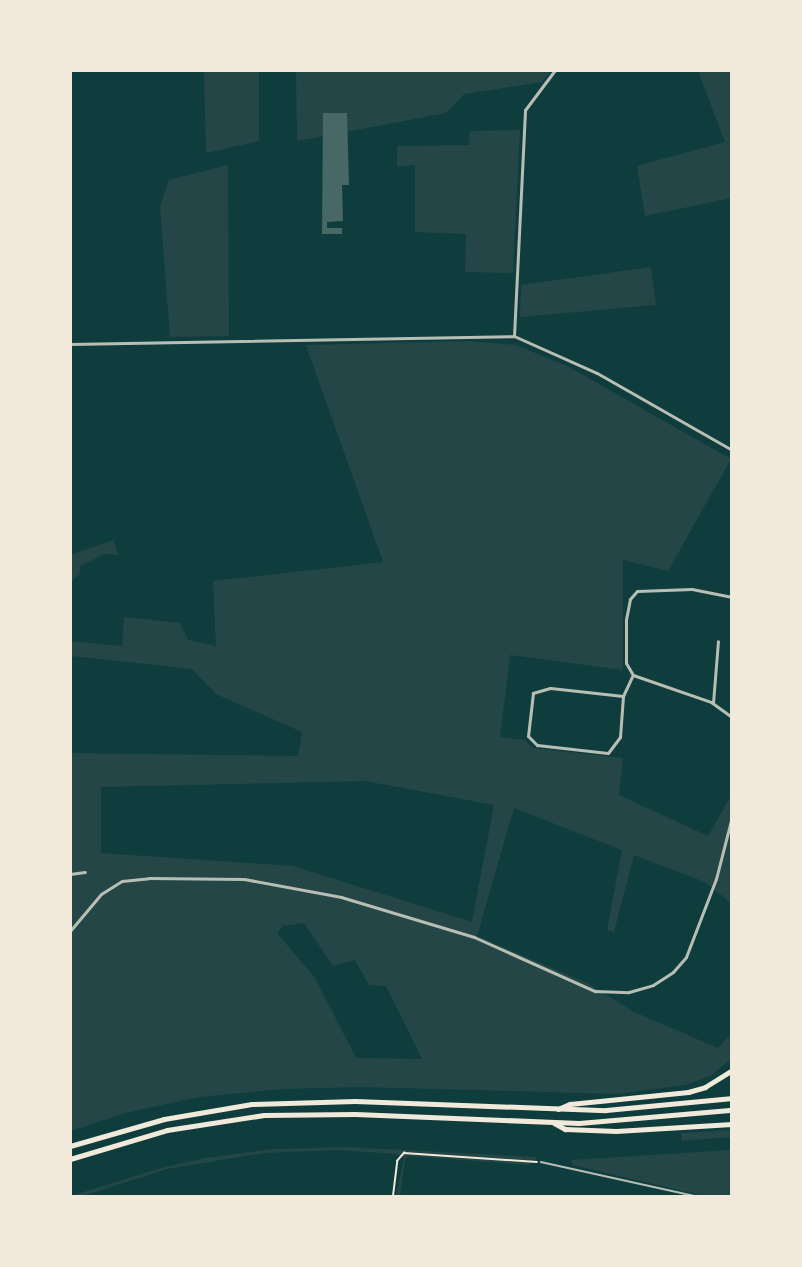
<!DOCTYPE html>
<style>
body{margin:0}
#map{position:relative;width:802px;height:1267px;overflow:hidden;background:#0f3d3e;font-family:"Public Sans",sans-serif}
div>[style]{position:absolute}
.green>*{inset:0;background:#244646}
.building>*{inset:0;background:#486865}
.path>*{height:1.5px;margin:-0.75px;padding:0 0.75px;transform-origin:0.75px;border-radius:0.75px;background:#f1e9da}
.service>*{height:1.5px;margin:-0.75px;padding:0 0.75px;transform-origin:0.75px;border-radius:0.75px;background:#b8beb3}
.minor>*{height:3px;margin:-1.5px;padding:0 1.5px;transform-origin:1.5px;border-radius:1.5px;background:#b8beb3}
.trunk>*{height:5px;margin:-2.5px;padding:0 2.5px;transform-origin:2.5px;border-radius:2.5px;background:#f1e9da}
span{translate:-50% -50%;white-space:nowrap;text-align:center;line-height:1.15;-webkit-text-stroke:5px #f1e9da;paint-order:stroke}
.frame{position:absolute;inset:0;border:72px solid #f1e9da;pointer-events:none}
</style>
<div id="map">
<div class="green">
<i style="clip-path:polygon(204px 71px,259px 71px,259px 141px,206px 153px)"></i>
<i style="clip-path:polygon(296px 71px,551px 71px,542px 82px,464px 94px,446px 113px,297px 141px)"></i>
<i style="clip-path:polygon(698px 71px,731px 71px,731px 198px,645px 216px,637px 166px,725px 142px)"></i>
<i style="clip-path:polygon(520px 130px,513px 273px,465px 272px,466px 234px,415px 232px,415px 165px,397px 167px,397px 146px,469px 145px,470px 131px)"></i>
<i style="clip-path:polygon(228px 165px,229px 336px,170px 337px,160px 206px,169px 180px)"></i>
<i style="clip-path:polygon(651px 267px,656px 305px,520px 317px,521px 285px)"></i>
<i style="clip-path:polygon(evenodd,468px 341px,516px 345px,569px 367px,731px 459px,668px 571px,623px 560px,623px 670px,510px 655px,500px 737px,524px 740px,533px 748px,623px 758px,619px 795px,708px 836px,731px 796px,731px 903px,705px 882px,634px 855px,614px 932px,607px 930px,622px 850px,514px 808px,477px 936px,587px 983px,634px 1012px,718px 1048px,731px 1034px,731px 1059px,712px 1075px,686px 1085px,618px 1094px,361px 1087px,281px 1089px,199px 1097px,125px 1113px,71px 1131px,71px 753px,298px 756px,302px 732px,216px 694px,192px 669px,71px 656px,70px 641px,122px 646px,124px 617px,180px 623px,188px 640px,216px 646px,213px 581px,383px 562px,306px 345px,468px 341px,365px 781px,494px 805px,472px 922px,293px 866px,101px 853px,101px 787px,365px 781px,468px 341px,304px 923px,333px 966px,355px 960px,369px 985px,386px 986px,422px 1059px,356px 1058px,315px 978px,277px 933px,283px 926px,304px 923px)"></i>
<i style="clip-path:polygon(113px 540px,119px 555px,104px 554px,80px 566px,80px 574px,71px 582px,71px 555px)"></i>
<i style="clip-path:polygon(731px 1130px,731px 1137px,682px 1141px,681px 1133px)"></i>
<i style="clip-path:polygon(346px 1147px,538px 1157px,529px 1165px,409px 1156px,405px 1159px,400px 1196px,396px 1196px,404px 1158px,396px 1154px,336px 1150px,263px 1153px,167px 1169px,83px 1196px,71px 1196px,161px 1168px,206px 1158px,273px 1149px)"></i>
<i style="clip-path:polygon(731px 1150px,731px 1196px,704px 1196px,573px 1165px,571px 1160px)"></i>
</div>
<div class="building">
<i style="clip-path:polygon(323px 113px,347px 113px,349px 185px,342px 185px,343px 221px,327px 222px,327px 228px,342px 228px,342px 234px,322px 234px)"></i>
</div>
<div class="path">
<i style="left:393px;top:1196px;width:35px;rotate:-83deg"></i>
<i style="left:397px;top:1161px;width:11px;rotate:-49deg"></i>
<i style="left:404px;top:1153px;width:133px;rotate:3.9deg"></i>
</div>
<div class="service">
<i style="left:541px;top:1162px;width:157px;rotate:12.5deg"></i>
</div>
<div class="minor">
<i style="left:514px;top:336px;width:226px;rotate:-87.2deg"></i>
<i style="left:525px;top:110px;width:50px;rotate:-53.1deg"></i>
<i style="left:70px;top:344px;width:444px;rotate:-1deg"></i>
<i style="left:514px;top:336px;width:91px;rotate:24deg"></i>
<i style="left:597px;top:373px;width:155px;rotate:29.7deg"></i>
<i style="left:732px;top:597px;width:41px;rotate:-168.7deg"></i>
<i style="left:692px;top:589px;width:55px;rotate:177.9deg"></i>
<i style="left:637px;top:591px;width:11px;rotate:131deg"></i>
<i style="left:630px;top:599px;width:21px;rotate:101deg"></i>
<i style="left:626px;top:620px;width:43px;rotate:90deg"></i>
<i style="left:626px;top:663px;width:14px;rotate:60deg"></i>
<i style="left:633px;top:675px;width:83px;rotate:19.1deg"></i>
<i style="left:711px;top:702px;width:26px;rotate:36deg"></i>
<i style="left:623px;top:696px;width:73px;rotate:-173.7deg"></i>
<i style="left:550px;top:688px;width:18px;rotate:164deg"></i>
<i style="left:533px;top:693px;width:43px;rotate:96.6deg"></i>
<i style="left:528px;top:736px;width:13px;rotate:45deg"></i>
<i style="left:537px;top:745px;width:71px;rotate:6.4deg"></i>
<i style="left:608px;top:753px;width:20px;rotate:-53deg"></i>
<i style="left:620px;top:737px;width:41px;rotate:-85.8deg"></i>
<i style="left:623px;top:696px;width:23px;rotate:-65deg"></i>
<i style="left:713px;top:703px;width:62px;rotate:-85.4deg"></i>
<i style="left:70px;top:874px;width:15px;rotate:-8deg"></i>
<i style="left:70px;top:931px;width:48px;rotate:-50deg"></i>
<i style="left:101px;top:894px;width:25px;rotate:-32deg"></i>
<i style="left:122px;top:881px;width:27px;rotate:-6deg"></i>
<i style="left:149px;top:878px;width:95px;rotate:0.6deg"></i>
<i style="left:244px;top:879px;width:99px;rotate:10.5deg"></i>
<i style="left:341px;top:897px;width:139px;rotate:16.7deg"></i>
<i style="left:474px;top:937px;width:133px;rotate:24.1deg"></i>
<i style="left:595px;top:991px;width:34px;rotate:2deg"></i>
<i style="left:629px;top:992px;width:25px;rotate:-16deg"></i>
<i style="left:653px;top:985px;width:24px;rotate:-33deg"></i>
<i style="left:673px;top:972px;width:20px;rotate:-49deg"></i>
<i style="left:686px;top:957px;width:84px;rotate:-69deg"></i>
<i style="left:716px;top:879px;width:65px;rotate:-75.7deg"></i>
</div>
<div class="trunk">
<i style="left:558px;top:1109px;width:13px;rotate:-23deg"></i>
<i style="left:570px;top:1104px;width:119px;rotate:-5.8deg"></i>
<i style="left:688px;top:1092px;width:18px;rotate:-16deg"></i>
<i style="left:705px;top:1087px;width:32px;rotate:-32deg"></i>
<i style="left:554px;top:1123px;width:13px;rotate:29deg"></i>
<i style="left:565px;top:1129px;width:51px;rotate:2.2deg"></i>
<i style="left:616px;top:1131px;width:116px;rotate:-3.5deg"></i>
<i style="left:70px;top:1146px;width:98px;rotate:-16deg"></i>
<i style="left:164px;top:1119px;width:89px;rotate:-9.7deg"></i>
<i style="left:252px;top:1104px;width:103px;rotate:-1.7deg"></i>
<i style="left:355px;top:1101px;width:251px;rotate:2.1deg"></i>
<i style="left:606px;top:1110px;width:127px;rotate:-5.4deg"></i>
<i style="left:70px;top:1159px;width:101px;rotate:-16.6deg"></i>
<i style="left:167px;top:1130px;width:98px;rotate:-8.8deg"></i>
<i style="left:264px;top:1115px;width:91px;rotate:-0.6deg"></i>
<i style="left:355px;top:1114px;width:224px;rotate:2.3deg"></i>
<i style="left:579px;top:1123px;width:154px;rotate:-4.9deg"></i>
</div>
<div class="frame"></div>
</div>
